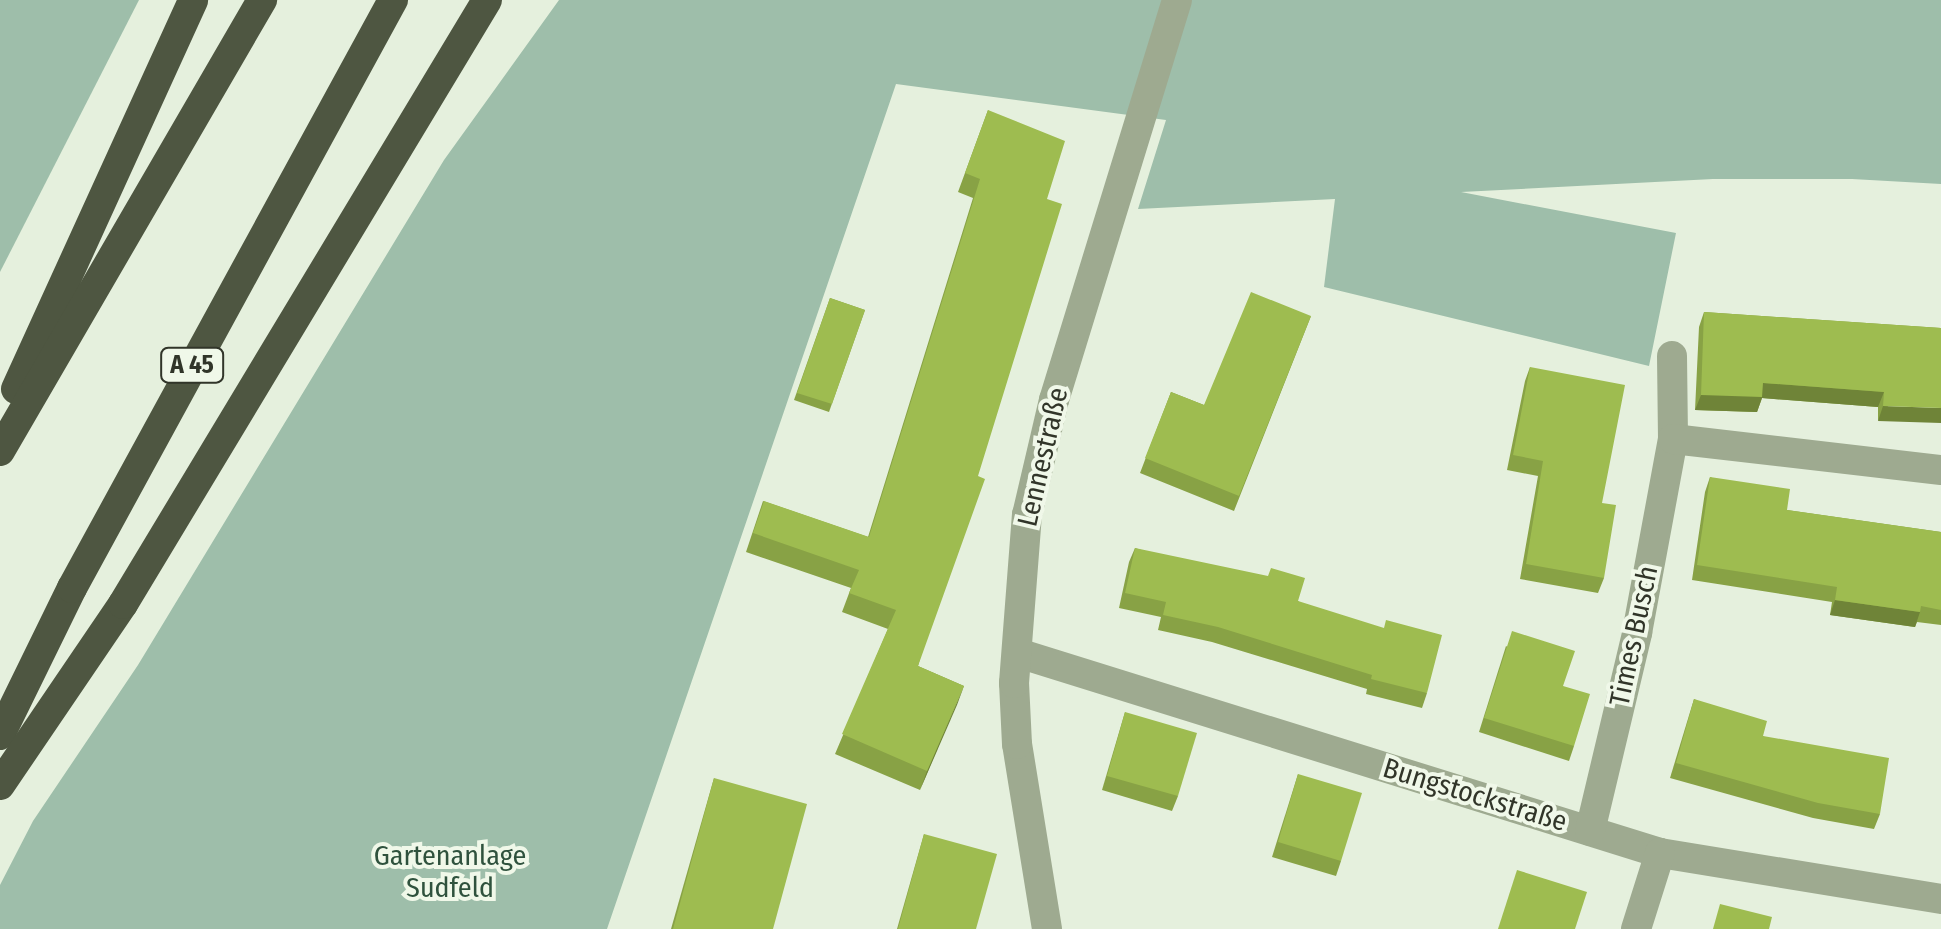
<!DOCTYPE html>
<meta charset="utf-8">
<style>
body{margin:0}
#map{position:relative;width:1941px;height:929px;overflow:hidden;background:#e5f0dd;font-family:"Fira Sans Condensed",sans-serif}
div>[style]{position:absolute}
.green>*{inset:0;background:#9ebeaa}
.street>*{height:30px;margin:-15px;padding:0 15px;transform-origin:15px;border-radius:15px;background:#9eaa90}
.highway>*{height:30px;margin:-15px;padding:0 15px;transform-origin:15px;border-radius:15px;background:#4e5641}
.wall>*{inset:0;background:#88a245}
.shaded-wall>*{inset:0;background:#6f8438}
.building>*{inset:0;background:#9ebc50}
span{translate:-50% -50%;white-space:nowrap;text-align:center;line-height:1.15;-webkit-text-stroke:8px #f0f8e9;paint-order:stroke}
.shield-label span{padding:2px 8px;background:#f0f8e9;border:2px solid;border-radius:8px;-webkit-text-stroke-width:0}
.shield-label{font-size:25px;color:#313529;font-weight:700}
.street-label{font-size:28px;color:#313529}
.park-label{font-size:28px;color:#2f523d}
</style>
<div id="map">
<div class="green">
<i style="clip-path:polygon(0 0,139px 0,0 272px)"></i>
<i style="clip-path:polygon(559px 0,1941px 0,1941px 184px,1852px 179px,1713px 179px,1461px 192px,1676px 233px,1649px 366px,1324px 287px,1335px 199px,1138px 209px,1166px 120px,896px 84px,607px 929px,0 929px,0 885px,33px 821px,138px 665px,444px 160px)"></i>
</div>
<div class="street">
<i style="left:1672px;top:356px;width:83px;rotate:89.3deg"></i>
<i style="left:1018px;top:653px;width:672px;rotate:17.3deg"></i>
<i style="left:1660px;top:853px;width:285px;rotate:9.3deg"></i>
<i style="left:1590px;top:831px;width:204px;rotate:-76.6deg"></i>
<i style="left:1637px;top:633px;width:197px;rotate:-79.5deg"></i>
<i style="left:1673px;top:439px;width:270px;rotate:6.6deg"></i>
<i style="left:1047px;top:929px;width:187px;rotate:-99.2deg"></i>
<i style="left:1017px;top:744px;width:61px;rotate:-92.8deg"></i>
<i style="left:1014px;top:683px;width:169px;rotate:-85.6deg"></i>
<i style="left:1027px;top:515px;width:118px;rotate:-76.8deg"></i>
<i style="left:1054px;top:400px;width:418px;rotate:-72.9deg"></i>
<i style="left:1636px;top:929px;width:80px;rotate:-72.5deg"></i>
</div>
<div class="highway">
<i style="left:16px;top:389px;width:427px;rotate:-65.5deg"></i>
<i style="left:0;top:451px;width:522px;rotate:-59.85deg"></i>
<i style="left:0;top:735px;width:164px;rotate:-63.9deg"></i>
<i style="left:72px;top:588px;width:670px;rotate:-61.37deg"></i>
<i style="left:0;top:785px;width:219px;rotate:-55.8deg"></i>
<i style="left:123px;top:604px;width:705px;rotate:-58.92deg"></i>
</div>
<div class="wall">
<i style="clip-path:polygon(988px 110px,1047px 199px,918px 666px,964px 686px,920px 790px,835px 754px,888px 629px,842px 612px,851px 588px,746px 552px,763px 501px,868px 537px,973px 198px,958px 192px)"></i>
<i style="clip-path:polygon(830px 298px,865px 310px,829px 412px,794px 400px)"></i>
<i style="clip-path:polygon(1704px 312px,1941px 328px,1878px 421px,1878px 407px,1762px 398px,1757px 412px,1695px 410px,1699px 327px)"></i>
<i style="clip-path:polygon(1311px 316px,1234px 511px,1140px 473px,1171px 392px,1204px 405px)"></i>
<i style="clip-path:polygon(1530px 367px,1602px 503px,1604px 578px,1598px 593px,1520px 579px,1538px 476px,1507px 470px,1525px 381px)"></i>
<i style="clip-path:polygon(1710px 477px,1787px 510px,1941px 532px,1941px 625px,1917px 622px,1915px 627px,1830px 615px,1832px 602px,1692px 580px,1705px 492px)"></i>
<i style="clip-path:polygon(1135px 548px,1298px 601px,1427px 693px,1422px 708px,1366px 694px,1367px 689px,1212px 642px,1158px 630px,1161px 617px,1119px 608px,1129px 562px)"></i>
<i style="clip-path:polygon(1506px 646px,1563px 686px,1574px 746px,1569px 761px,1479px 732px)"></i>
<i style="clip-path:polygon(1694px 699px,1763px 736px,1880px 814px,1874px 829px,1813px 818px,1670px 778px)"></i>
<i style="clip-path:polygon(1125px 712px,1178px 796px,1172px 811px,1102px 790px)"></i>
<i style="clip-path:polygon(1298px 774px,1341px 861px,1336px 876px,1272px 857px)"></i>
<i style="clip-path:polygon(714px 778px,773px 929px,671px 929px)"></i>
<i style="clip-path:polygon(924px 834px,976px 929px,897px 929px)"></i>
</div>
<div class="shaded-wall">
<i style="clip-path:polygon(1763px 383px,1884px 392px,1878px 407px,1762px 398px,1757px 412px,1695px 410px,1701px 395px)"></i>
<i style="clip-path:polygon(1883px 406px,1941px 408px,1941px 423px,1878px 421px)"></i>
<i style="clip-path:polygon(1835px 600px,1920px 612px,1915px 627px,1830px 615px)"></i>
<i style="clip-path:polygon(964px 686px,957px 705px,920px 790px,927px 771px)"></i>
</div>
<div class="building">
<i style="clip-path:polygon(988px 110px,1065px 141px,1047px 199px,1062px 204px,978px 476px,985px 479px,918px 666px,964px 686px,927px 771px,842px 734px,896px 610px,849px 593px,859px 570px,753px 533px,764px 501px,869px 537px,980px 179px,965px 173px)"></i>
<i style="clip-path:polygon(1251px 292px,1311px 316px,1239px 496px,1145px 458px,1171px 392px,1204px 405px)"></i>
<i style="clip-path:polygon(830px 298px,865px 310px,832px 404px,797px 393px)"></i>
<i style="clip-path:polygon(1704px 312px,1941px 328px,1941px 408px,1883px 406px,1884px 392px,1763px 383px,1762px 397px,1701px 395px)"></i>
<i style="clip-path:polygon(1530px 367px,1625px 385px,1602px 503px,1616px 505px,1604px 578px,1526px 564px,1543px 461px,1513px 455px)"></i>
<i style="clip-path:polygon(1710px 477px,1790px 489px,1787px 510px,1941px 532px,1941px 610px,1921px 606px,1920px 612px,1835px 600px,1837px 587px,1697px 565px)"></i>
<i style="clip-path:polygon(1135px 548px,1268px 576px,1271px 568px,1305px 578px,1298px 601px,1384px 628px,1386px 620px,1442px 635px,1427px 693px,1371px 679px,1372px 675px,1218px 627px,1163px 615px,1166px 602px,1125px 593px)"></i>
<i style="clip-path:polygon(1512px 631px,1575px 651px,1563px 686px,1590px 694px,1574px 746px,1484px 718px)"></i>
<i style="clip-path:polygon(1694px 699px,1767px 721px,1763px 736px,1889px 758px,1880px 814px,1818px 803px,1676px 763px)"></i>
<i style="clip-path:polygon(1125px 712px,1197px 733px,1178px 796px,1107px 776px)"></i>
<i style="clip-path:polygon(1298px 774px,1362px 793px,1341px 861px,1278px 842px)"></i>
<i style="clip-path:polygon(714px 778px,807px 804px,773px 929px,673px 929px)"></i>
<i style="clip-path:polygon(924px 834px,997px 854px,976px 929px,898px 929px)"></i>
<i style="clip-path:polygon(1517px 870px,1587px 892px,1575px 929px,1498px 929px)"></i>
<i style="clip-path:polygon(1720px 904px,1772px 917px,1769px 929px,1713px 929px)"></i>
</div>
<div class="shield-label">
<span style="left:192px;top:365px">A 45</span>
</div>
<div class="street-label">
<span style="left:1043px;top:457px;rotate:-77deg">Lennestraße</span>
<span style="left:1634px;top:636px;rotate:-78deg">Times Busch</span>
<span style="left:1475px;top:795px;rotate:17deg">Bungstockstraße</span>
</div>
<div class="park-label">
<span style="left:450px;top:872px">Gartenanlage<br>Sudfeld</span>
</div>
</div>
